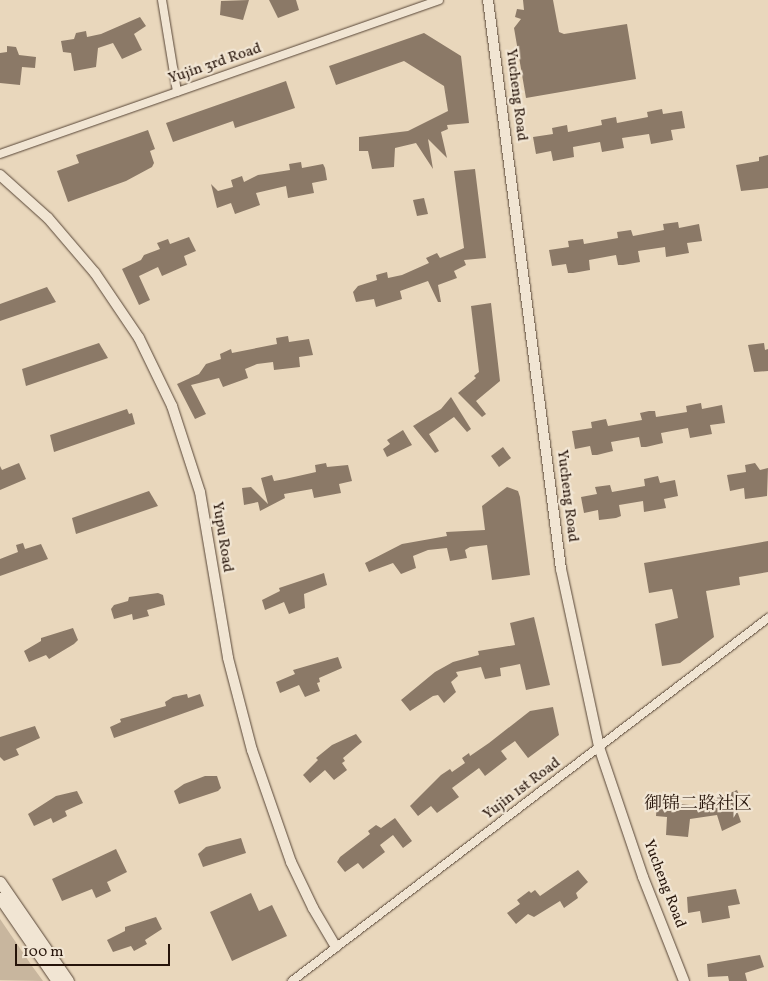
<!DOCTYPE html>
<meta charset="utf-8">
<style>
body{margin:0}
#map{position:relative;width:768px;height:981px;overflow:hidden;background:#e9d7bc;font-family:Vollkorn,"Noto Serif SC",serif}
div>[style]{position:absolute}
.green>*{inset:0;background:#c8b69e}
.building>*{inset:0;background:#8b7967}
.roads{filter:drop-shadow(0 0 1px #574536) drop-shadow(0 0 1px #574536)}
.minor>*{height:8px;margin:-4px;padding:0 4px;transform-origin:4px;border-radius:4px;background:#f1e5d3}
.tertiary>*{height:10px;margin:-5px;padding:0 5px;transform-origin:5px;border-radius:5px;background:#f1e5d3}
.secondary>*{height:11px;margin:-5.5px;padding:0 5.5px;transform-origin:5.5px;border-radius:5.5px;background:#f1e5d3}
span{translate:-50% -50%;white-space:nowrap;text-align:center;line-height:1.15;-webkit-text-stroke:4.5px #f1e5d3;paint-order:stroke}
.street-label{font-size:15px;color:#26140a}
.quarter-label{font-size:18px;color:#26140a}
.scale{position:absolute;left:15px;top:944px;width:155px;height:22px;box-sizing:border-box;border:2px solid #26140a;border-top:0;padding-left:6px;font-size:15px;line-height:18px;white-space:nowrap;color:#26140a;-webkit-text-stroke:4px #f1e5d3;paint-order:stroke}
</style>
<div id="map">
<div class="green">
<i style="clip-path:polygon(0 919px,32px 966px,43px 981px,0 980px)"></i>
</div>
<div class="building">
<i style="clip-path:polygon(249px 0,243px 20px,220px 15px,221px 1px)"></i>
<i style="clip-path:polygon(269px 0,296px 0,299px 10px,278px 18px)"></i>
<i style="clip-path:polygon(523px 0,553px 0,559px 32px,564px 34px,627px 24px,636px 79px,526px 98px,514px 28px,521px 19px,515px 17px,517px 9px,524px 10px)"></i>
<i style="clip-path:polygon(140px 17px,146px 26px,134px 34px,142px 50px,122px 59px,113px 43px,98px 48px,96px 67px,74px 71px,71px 53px,63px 52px,61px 41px,74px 39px,76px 33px,86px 31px,87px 37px,101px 34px)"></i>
<i style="clip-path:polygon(424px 33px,461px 56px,469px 123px,447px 125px,448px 129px,441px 132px,447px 158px,428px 139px,433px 169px,416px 143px,395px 148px,394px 167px,372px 169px,368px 151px,359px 151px,359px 137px,408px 131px,448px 111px,444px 86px,404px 61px,336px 85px,329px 66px)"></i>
<i style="clip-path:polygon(7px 46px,16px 47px,19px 55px,36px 57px,35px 68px,22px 67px,20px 85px,0 83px,0 53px,7px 52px)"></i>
<i style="clip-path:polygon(286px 81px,295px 108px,235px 128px,233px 121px,173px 142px,166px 123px)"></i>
<i style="clip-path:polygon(662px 109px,663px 114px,682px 111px,685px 128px,671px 130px,673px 140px,651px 144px,649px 134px,622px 138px,624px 148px,602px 152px,600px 142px,573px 147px,574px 157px,553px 161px,551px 151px,536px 154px,533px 137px,553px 134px,552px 128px,567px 125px,568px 132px,602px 125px,601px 120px,616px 117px,617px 123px,648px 117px,647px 112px)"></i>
<i style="clip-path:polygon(148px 130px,155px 149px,150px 151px,154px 163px,152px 167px,126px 181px,68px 202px,57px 171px,79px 163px,76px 155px)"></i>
<i style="clip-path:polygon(768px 155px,768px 188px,741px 191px,736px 165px,759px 161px,759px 157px)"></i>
<i style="clip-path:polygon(301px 162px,302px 168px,323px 164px,325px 168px,327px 180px,312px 183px,314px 193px,288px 198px,286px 186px,256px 193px,260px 205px,235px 214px,231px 203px,217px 208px,211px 184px,218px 191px,233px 187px,231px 180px,242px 176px,244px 182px,258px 175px,290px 170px,289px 164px)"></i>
<i style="clip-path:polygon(475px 169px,486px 258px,464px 260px,466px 265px,454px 271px,457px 278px,438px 285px,441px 302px,438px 302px,428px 281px,400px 291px,402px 299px,376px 307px,374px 299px,356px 302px,353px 292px,358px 286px,377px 280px,376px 275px,387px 272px,388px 278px,402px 275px,429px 263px,426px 258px,437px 253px,440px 258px,464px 248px,454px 171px)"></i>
<i style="clip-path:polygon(424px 198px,428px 214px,417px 216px,413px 200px)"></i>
<i style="clip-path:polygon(678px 222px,679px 228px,699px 224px,702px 241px,687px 243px,689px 253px,666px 257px,665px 247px,638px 251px,640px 262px,623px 265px,618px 265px,616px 255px,589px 260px,590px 270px,573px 273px,568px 273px,566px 264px,552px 266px,549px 250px,569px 247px,568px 241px,583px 239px,584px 244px,618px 238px,617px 232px,631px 230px,633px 236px,664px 230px,663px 224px)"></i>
<i style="clip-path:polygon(189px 237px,196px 251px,184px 256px,187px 265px,162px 276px,158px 267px,139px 276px,150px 300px,139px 305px,122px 269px,141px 260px,144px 255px,160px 249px,157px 243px,168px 239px,170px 244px)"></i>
<i style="clip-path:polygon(47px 287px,56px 302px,0 321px,0 304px)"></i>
<i style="clip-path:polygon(491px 303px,500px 381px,476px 401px,486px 414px,482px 417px,458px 393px,476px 378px,474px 376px,479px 372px,471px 306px)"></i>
<i style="clip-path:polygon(288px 336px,289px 342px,309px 339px,313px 355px,299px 357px,300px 367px,274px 370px,273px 362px,257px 364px,245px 369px,248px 378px,223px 387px,219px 378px,191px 385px,206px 414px,195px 419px,177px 384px,199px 374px,206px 364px,221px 359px,220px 354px,231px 349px,232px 353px,277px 344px,276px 338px)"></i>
<i style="clip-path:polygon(99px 343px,108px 358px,26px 386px,22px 369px)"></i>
<i style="clip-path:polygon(764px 343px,765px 350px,768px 349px,768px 371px,754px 372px,748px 345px)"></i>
<i style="clip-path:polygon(451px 397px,471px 429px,467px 432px,454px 417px,429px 434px,439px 451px,435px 453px,413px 426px,441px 409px)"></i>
<i style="clip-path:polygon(701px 403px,702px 409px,722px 405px,725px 423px,710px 425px,712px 434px,690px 438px,688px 428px,661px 433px,663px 443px,646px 447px,641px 447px,639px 437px,611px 442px,613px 451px,597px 455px,592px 455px,590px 446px,575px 449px,572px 431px,592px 428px,591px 422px,606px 419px,608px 426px,642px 420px,640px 413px,649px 411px,655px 411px,656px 417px,687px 412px,686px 406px)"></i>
<i style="clip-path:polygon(127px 409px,129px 414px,132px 413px,135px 424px,54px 452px,50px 435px)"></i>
<i style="clip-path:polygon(403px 430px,412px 445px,387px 457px,383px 449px,390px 444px,387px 440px)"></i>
<i style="clip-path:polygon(503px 447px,511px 458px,499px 467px,491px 456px)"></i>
<i style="clip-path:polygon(19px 463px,26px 479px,0 490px,0 466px,2px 470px)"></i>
<i style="clip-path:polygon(326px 463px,327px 467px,348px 465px,352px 481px,339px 484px,341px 493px,314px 498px,312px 489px,284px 494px,285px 498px,260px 511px,258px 502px,244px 505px,242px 488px,251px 487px,268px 504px,261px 478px,272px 475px,274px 481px,285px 479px,316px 472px,315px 465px)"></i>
<i style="clip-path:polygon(755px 463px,760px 470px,768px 468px,767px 496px,745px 499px,744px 488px,730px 491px,727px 475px,746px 472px,745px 465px)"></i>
<i style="clip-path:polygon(658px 476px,660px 483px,675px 480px,678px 496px,664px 499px,666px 508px,644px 512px,643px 501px,619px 505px,621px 516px,616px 518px,599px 520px,598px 510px,584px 513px,581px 497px,597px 494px,595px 487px,610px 485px,612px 492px,645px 486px,644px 479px)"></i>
<i style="clip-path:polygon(507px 487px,518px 491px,520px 497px,530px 575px,492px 580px,487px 545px,470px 547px,465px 550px,467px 558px,450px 561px,447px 548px,428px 550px,413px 556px,416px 568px,401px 574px,393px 563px,369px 572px,365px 563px,402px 544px,447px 536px,446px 532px,485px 530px,482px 506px)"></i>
<i style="clip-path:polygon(149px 491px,158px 506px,76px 534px,72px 518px)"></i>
<i style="clip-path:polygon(768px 541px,768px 572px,739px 577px,740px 585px,706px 591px,714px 637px,680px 663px,662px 666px,655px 624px,678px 618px,673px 593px,672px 589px,649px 593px,644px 563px)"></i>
<i style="clip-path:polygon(23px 543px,25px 549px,41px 544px,48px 559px,0 576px,0 559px,18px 552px,16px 545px)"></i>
<i style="clip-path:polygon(324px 573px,327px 585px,304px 594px,305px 608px,289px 614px,284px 602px,265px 610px,262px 600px,280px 591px,279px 588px)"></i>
<i style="clip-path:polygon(158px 593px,163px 595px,165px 605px,147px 610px,149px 616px,133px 620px,132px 614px,114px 619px,111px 609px,114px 605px,128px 601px,129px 597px)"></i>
<i style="clip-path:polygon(534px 617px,550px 685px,526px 690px,520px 664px,500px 668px,501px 676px,485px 679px,481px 667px,456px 672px,458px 676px,451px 682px,456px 692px,444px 703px,438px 695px,433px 696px,410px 711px,401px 700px,435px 672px,453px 662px,479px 655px,478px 651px,515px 645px,510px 623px)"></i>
<i style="clip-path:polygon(73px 628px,78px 640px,74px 644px,49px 659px,46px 655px,29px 662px,24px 651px,41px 641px,41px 638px)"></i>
<i style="clip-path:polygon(338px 657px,342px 668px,319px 678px,320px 682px,317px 683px,320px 691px,305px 697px,299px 685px,280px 693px,276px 682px,295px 674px,293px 670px)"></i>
<i style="clip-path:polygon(187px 694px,188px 698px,200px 694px,204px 706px,114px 738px,110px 727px,121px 722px,120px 719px,166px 706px,165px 702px,173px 697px)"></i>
<i style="clip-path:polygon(553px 707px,559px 735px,528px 758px,515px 741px,501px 751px,507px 759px,485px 776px,479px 768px,452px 788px,459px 797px,437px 813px,431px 806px,418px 816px,410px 806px,441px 775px,450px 769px,452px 772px,465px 763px,462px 758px,469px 753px,470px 756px,489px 743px,530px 711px)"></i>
<i style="clip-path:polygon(35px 726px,40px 738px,16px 749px,19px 755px,4px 761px,0 757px,0 737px)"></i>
<i style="clip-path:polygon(356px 734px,362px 742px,343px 758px,345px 761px,342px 763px,347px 770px,334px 780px,325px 770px,310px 783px,303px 775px,318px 760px,316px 758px,332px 745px)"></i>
<i style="clip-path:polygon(205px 776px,217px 776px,221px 788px,218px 791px,179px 804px,174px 791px,184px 784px)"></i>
<i style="clip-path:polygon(737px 790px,741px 800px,735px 805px,741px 822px,722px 831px,717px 815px,690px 819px,688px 837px,666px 835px,667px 817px,656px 816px,657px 802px,700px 806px)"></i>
<i style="clip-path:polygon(77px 791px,83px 803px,65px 811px,67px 816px,53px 823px,51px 818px,34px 826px,28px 814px,56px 796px)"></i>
<i style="clip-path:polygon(395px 818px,412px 841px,403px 848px,393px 835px,380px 845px,385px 852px,363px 869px,358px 863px,345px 872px,337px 862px,340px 857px,370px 834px,368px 831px,376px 825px,381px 828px)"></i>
<i style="clip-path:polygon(241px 838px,246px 853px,203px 867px,198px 854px,206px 847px)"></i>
<i style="clip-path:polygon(116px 849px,127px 872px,107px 882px,111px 891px,96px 898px,92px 889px,62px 901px,52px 879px)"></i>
<i style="clip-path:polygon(578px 870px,588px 882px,576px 893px,578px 898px,564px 908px,560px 901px,534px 917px,528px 914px,516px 924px,507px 913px,520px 904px,517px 900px,529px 891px,531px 893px,535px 890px,540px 896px)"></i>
<i style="clip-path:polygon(736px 889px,740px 904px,728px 906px,730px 918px,702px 923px,700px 911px,688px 913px,687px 897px)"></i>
<i style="clip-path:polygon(251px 893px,259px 911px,272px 905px,287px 936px,232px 961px,210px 912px)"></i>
<i style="clip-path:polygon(156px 917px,162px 929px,145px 940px,147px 944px,134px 951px,131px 946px,113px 952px,107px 940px,125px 931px,125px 927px)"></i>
<i style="clip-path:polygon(760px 955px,764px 967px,745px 973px,747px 981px,729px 981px,728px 976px,708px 977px,707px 964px)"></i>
</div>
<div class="roads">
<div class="minor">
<i style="left:162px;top:0;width:93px;rotate:80.7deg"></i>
<i style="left:0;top:154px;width:465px;rotate:-19.3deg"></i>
<i style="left:292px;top:981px;width:599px;rotate:-37.33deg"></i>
</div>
<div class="tertiary">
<i style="left:488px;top:0;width:574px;rotate:82.69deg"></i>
<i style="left:561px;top:569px;width:182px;rotate:77.9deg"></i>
<i style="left:599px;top:747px;width:137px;rotate:71.3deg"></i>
<i style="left:643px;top:877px;width:112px;rotate:68.5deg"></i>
<i style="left:0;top:175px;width:64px;rotate:41.9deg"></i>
<i style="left:48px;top:218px;width:72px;rotate:49.5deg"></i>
<i style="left:95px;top:273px;width:78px;rotate:55.9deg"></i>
<i style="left:139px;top:338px;width:76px;rotate:64.1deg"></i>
<i style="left:172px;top:406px;width:90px;rotate:72deg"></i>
<i style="left:200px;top:492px;width:168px;rotate:80.4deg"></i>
<i style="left:228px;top:658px;width:95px;rotate:75.4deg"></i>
<i style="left:252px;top:750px;width:119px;rotate:70.8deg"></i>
<i style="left:291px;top:862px;width:51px;rotate:64.4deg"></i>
<i style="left:313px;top:908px;width:45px;rotate:59.5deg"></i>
</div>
<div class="secondary">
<i style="left:0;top:882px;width:120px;rotate:55.5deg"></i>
<i style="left:0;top:898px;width:101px;rotate:55.5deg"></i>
</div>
</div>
<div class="street-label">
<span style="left:215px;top:64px;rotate:-19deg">Yujin 3rd Road</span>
<span style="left:516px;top:95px;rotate:83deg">Yucheng Road</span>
<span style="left:567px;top:496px;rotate:83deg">Yucheng Road</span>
<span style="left:222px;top:537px;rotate:81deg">Yupu Road</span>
<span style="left:522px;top:789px;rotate:-37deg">Yujin 1st Road</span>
<span style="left:664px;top:884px;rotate:69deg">Yucheng Road</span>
</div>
<div class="quarter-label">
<span style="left:698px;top:805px">御锦二路社区</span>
</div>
<div class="scale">100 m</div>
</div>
